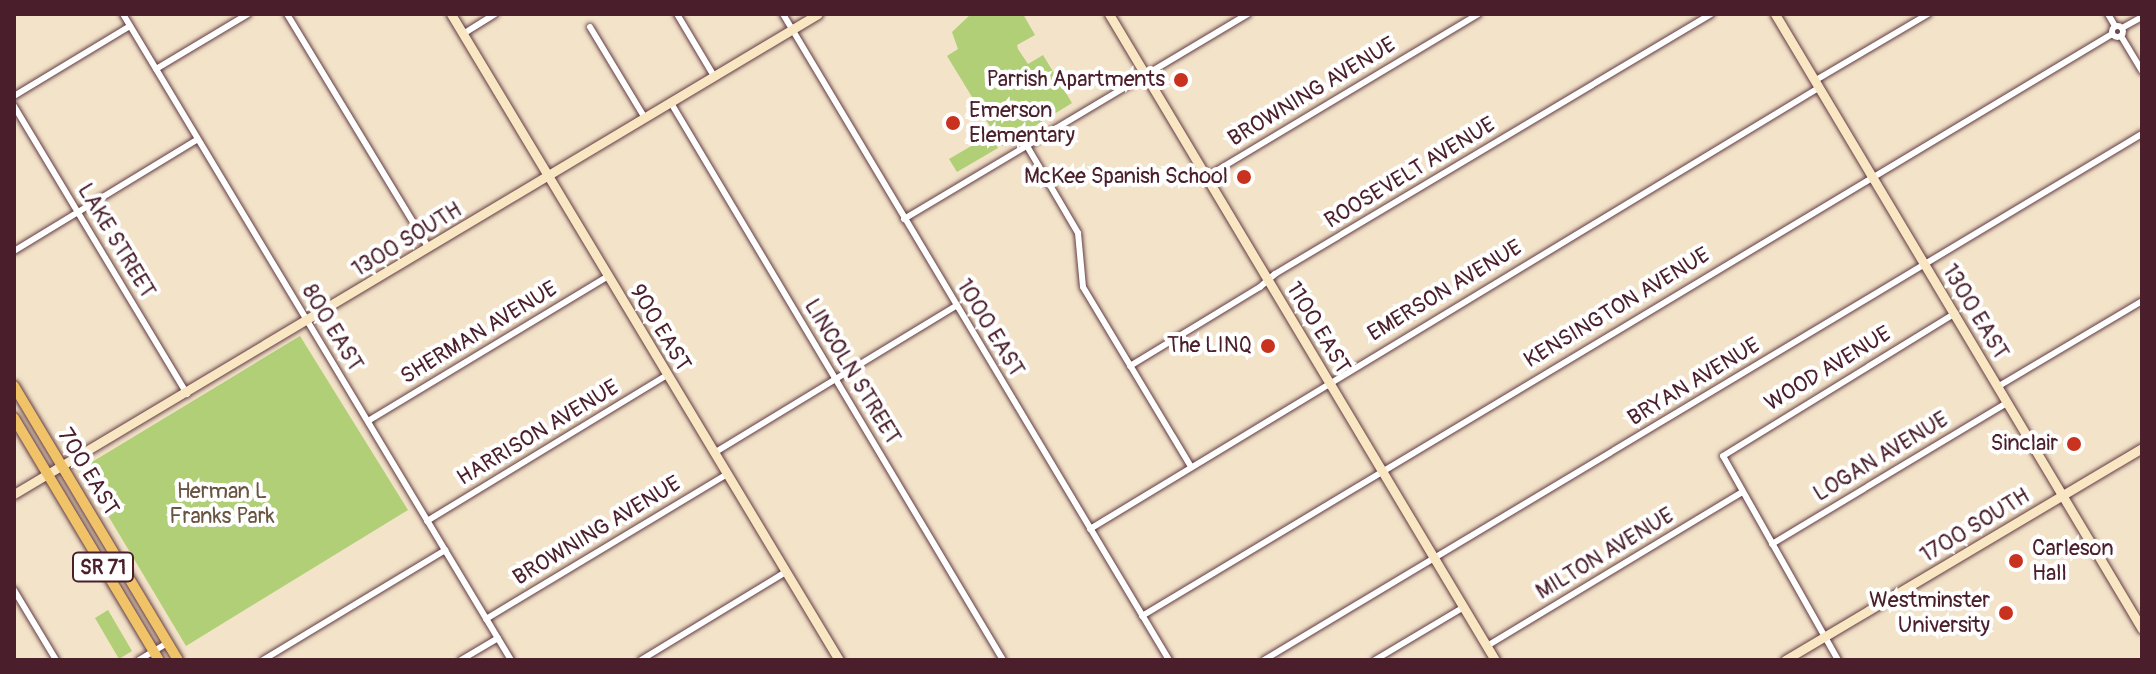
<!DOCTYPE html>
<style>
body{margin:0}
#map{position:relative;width:2156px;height:674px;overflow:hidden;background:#f3e3c9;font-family:Pangolin,sans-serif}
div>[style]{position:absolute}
.green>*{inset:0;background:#b0cf76}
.roads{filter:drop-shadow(0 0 2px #633c43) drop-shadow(0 0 2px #633c43)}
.street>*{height:6px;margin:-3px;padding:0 3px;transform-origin:3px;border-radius:3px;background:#fff}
.street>.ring{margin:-3px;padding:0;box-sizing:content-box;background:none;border:6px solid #fff;border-radius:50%}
.secondary>*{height:9px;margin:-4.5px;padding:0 4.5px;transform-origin:4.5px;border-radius:4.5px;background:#f9e7c3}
.primary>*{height:10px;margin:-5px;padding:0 5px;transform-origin:5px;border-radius:5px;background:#f1c369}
.dots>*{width:22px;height:22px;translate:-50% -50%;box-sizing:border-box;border:4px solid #fff;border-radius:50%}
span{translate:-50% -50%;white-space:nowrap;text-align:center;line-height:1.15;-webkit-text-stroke:8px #fff;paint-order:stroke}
.shield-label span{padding:2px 6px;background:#fff;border:2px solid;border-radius:6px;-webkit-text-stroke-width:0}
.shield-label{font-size:20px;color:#4a1f2b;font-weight:700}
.poi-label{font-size:22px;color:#4a1f2b}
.right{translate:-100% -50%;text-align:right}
.left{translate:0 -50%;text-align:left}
.street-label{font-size:22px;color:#4a1f2b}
.park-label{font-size:22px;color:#695442}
.frame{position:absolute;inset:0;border:16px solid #4a1f2b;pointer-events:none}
</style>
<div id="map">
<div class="green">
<i style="clip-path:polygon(971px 14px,1023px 14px,1035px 35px,1017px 45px,1018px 49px,1028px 64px,1043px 55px,1072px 103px,1002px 146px,947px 56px,958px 49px,952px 32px)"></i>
<i style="clip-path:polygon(990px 135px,998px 148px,957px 172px,949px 159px)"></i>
<i style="clip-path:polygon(300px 336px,408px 510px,186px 646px,82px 472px,92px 462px)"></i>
<i style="clip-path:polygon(108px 610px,132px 651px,119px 659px,95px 618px)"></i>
</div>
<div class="roads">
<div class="street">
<i style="left:123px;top:14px;width:754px;rotate:59.01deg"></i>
<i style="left:287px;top:14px;width:272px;rotate:58.8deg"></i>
<i style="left:677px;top:14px;width:72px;rotate:59.2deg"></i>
<i style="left:783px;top:14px;width:753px;rotate:59.14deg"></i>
<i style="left:2108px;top:14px;width:14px;rotate:60deg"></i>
<i class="ring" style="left:2111.5px;top:25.5px;width:5px;height:5px"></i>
<i style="left:590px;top:27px;width:106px;rotate:58.9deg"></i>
<i style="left:2122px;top:28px;width:23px;rotate:-29deg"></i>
<i style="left:463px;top:34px;width:38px;rotate:-32deg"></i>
<i style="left:2121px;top:36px;width:41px;rotate:59deg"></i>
<i style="left:156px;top:69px;width:107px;rotate:-30.9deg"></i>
<i style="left:1816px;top:80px;width:130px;rotate:-30.5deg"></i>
<i style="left:14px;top:96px;width:135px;rotate:-31.1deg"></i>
<i style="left:671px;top:103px;width:648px;rotate:59.2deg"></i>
<i style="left:14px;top:106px;width:336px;rotate:59deg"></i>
<i style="left:1027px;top:146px;width:101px;rotate:59.6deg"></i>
<i style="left:1078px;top:233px;width:54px;rotate:84.7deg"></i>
<i style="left:1083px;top:287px;width:210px;rotate:59deg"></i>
<i style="left:1206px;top:177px;width:317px;rotate:-30.9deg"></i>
<i style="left:904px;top:219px;width:400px;rotate:-30.8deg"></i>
<i style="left:14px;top:251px;width:215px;rotate:-31.3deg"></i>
<i style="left:1130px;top:366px;width:152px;rotate:-31.3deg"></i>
<i style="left:1260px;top:287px;width:20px;rotate:-41deg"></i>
<i style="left:1275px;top:274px;width:508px;rotate:-30.81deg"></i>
<i style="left:1999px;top:386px;width:166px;rotate:-30.7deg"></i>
<i style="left:368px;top:421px;width:280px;rotate:-31.1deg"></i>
<i style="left:714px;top:453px;width:283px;rotate:-31.3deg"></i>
<i style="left:427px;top:521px;width:281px;rotate:-31.3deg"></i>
<i style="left:1090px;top:529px;width:853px;rotate:-31.19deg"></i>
<i style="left:1772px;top:544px;width:275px;rotate:-31deg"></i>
<i style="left:14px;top:590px;width:82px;rotate:59deg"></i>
<i style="left:1142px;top:616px;width:1131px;rotate:-30.96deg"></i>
<i style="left:486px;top:619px;width:281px;rotate:-31deg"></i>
<i style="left:1487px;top:646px;width:297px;rotate:-31.1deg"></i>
<i style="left:139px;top:660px;width:33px;rotate:-31deg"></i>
<i style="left:263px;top:660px;width:213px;rotate:-31.1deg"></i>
<i style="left:461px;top:660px;width:43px;rotate:-30.7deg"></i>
<i style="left:641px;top:660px;width:170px;rotate:-31.3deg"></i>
<i style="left:1264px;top:660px;width:1024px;rotate:-30.93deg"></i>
<i style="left:1375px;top:660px;width:104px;rotate:-30.8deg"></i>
<i style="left:1838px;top:660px;width:234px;rotate:-119.4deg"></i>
<i style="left:1723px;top:456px;width:273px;rotate:-31.6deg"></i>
</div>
<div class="secondary">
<i style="left:451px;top:14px;width:754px;rotate:59.01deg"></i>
<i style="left:1109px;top:14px;width:753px;rotate:59.14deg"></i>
<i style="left:1775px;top:14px;width:716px;rotate:59.17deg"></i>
<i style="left:14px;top:494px;width:936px;rotate:-30.84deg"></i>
<i style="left:1785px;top:660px;width:415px;rotate:-30.7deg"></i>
</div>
<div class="primary">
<i style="left:14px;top:386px;width:319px;rotate:59.1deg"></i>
<i style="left:14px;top:418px;width:282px;rotate:59.1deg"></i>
</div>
</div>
<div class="dots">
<i style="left:1181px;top:80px;background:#c8321e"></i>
<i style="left:953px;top:123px;background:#c8321e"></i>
<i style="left:1244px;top:177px;background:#c8321e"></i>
<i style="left:1268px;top:346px;background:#c8321e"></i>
<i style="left:2074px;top:444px;background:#c8321e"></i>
<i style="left:2016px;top:561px;background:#c8321e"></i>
<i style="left:2006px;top:613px;background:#c8321e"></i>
</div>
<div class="shield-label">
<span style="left:103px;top:567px">SR 71</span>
</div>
<div class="poi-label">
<span class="right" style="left:1165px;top:80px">Parrish Apartments</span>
<span class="left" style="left:969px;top:123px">Emerson<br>Elementary</span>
<span class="right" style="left:1228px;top:177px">McKee Spanish School</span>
<span class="right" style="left:1252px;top:346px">The LINQ</span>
<span class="right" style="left:2058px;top:444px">Sinclair</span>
<span class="left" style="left:2032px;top:561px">Carleson<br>Hall</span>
<span class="right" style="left:1990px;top:613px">Westminster<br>University</span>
</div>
<div class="street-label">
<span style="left:1312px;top:92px;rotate:-31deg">BROWNING AVENUE</span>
<span style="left:1410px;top:173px;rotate:-31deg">ROOSEVELT AVENUE</span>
<span style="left:407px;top:240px;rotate:-31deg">1300 SOUTH</span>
<span style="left:116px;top:241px;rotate:59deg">LAKE STREET</span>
<span style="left:1445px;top:291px;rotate:-31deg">EMERSON AVENUE</span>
<span style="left:1617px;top:308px;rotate:-31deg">KENSINGTON AVENUE</span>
<span style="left:1975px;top:312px;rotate:59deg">1300 EAST</span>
<span style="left:332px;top:328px;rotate:59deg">800 EAST</span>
<span style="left:660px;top:328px;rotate:59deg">900 EAST</span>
<span style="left:990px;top:328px;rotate:59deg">1000 EAST</span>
<span style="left:1318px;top:328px;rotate:59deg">1100 EAST</span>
<span style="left:479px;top:333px;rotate:-31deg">SHERMAN AVENUE</span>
<span style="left:1828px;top:369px;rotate:-31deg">WOOD AVENUE</span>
<span style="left:852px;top:372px;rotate:59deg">LINCOLN STREET</span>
<span style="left:1694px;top:382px;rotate:-31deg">BRYAN AVENUE</span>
<span style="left:538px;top:433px;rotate:-31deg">HARRISON AVENUE</span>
<span style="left:1881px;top:457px;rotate:-31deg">LOGAN AVENUE</span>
<span style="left:88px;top:472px;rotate:59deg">700 EAST</span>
<span style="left:1975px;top:526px;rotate:-31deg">1700 SOUTH</span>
<span style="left:597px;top:531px;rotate:-31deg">BROWNING AVENUE</span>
<span style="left:1605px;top:554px;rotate:-31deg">MILTON AVENUE</span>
</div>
<div class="park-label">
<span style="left:222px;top:504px">Herman L<br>Franks Park</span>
</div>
<div class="frame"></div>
</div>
